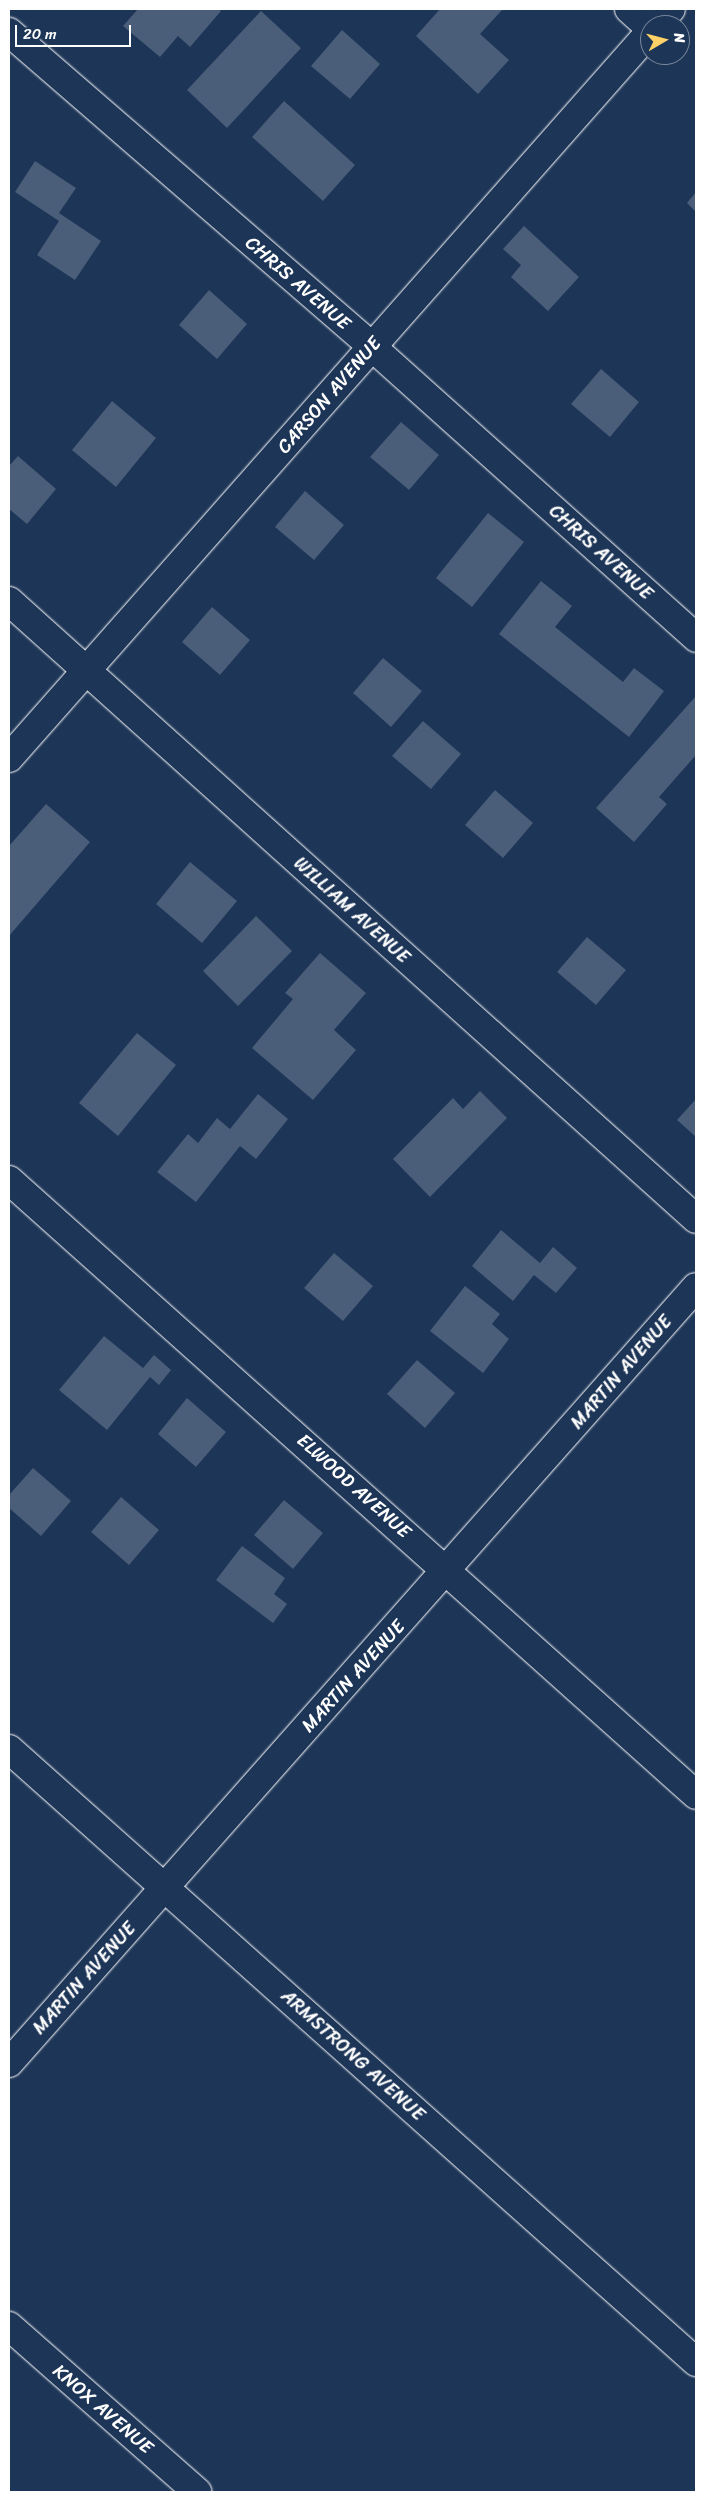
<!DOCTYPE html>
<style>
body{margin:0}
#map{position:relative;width:705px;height:2501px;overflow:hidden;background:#1d3557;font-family:Sriracha,sans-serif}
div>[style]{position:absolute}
.building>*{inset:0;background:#4a5d79}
.roads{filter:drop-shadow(0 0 1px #fff) drop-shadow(0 0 1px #fff)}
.street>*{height:28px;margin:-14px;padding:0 14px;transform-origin:14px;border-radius:14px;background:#1d3557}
.secondary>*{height:28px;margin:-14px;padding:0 14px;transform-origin:14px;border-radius:14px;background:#1d3557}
span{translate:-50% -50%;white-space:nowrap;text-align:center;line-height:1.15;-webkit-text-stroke:4px #1d3557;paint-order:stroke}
.street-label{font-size:19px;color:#fff}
.frame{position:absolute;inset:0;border:10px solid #fff;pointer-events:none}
.north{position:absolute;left:640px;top:15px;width:50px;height:50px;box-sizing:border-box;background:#1d3557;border:1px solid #77869a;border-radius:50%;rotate:82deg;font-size:14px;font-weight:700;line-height:20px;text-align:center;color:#fff}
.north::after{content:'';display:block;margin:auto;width:18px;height:22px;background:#ffd166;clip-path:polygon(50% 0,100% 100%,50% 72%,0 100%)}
.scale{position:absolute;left:15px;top:25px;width:116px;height:22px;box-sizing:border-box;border:2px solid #fff;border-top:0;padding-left:6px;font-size:15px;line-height:18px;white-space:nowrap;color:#fff;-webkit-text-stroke:4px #1d3557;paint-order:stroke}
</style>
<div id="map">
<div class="building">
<i style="clip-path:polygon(138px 9px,218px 9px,221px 11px,190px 47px,178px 36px,160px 57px,123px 26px)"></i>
<i style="clip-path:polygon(440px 9px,503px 9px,480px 34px,509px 60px,478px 94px,416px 36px)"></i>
<i style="clip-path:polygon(261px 11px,301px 48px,227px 128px,187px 90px)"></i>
<i style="clip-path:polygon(342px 30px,380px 64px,350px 99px,311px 66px)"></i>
<i style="clip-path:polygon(284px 101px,355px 165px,323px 201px,252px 137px)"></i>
<i style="clip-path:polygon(35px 161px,76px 188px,59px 213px,101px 241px,75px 280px,37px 255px,59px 221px,15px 192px)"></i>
<i style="clip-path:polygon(696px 192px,696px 212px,687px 203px)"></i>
<i style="clip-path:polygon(524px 226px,579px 277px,548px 311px,511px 277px,521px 265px,503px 249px)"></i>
<i style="clip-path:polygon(209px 290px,247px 324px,217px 359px,179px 325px)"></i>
<i style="clip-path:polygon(601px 369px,639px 402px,610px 437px,571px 404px)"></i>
<i style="clip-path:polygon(112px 401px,156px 438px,116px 487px,72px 450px)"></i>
<i style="clip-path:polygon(401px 422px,439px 455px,409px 490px,370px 457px)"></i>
<i style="clip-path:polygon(18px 456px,56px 489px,27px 524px,9px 509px,9px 466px)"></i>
<i style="clip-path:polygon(305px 491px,344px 525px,314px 560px,275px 527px)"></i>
<i style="clip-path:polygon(488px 513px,524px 542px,472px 607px,436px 578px)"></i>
<i style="clip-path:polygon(541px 581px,572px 606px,555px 627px,623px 682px,634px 668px,664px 691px,629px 737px,499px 634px)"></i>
<i style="clip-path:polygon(212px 607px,250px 640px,220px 675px,182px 642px)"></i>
<i style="clip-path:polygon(383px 658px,422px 691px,391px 727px,353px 693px)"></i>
<i style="clip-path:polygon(696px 696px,696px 755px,659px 797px,667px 804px,634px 842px,596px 808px)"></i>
<i style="clip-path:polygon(423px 721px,461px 754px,431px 789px,392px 756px)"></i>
<i style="clip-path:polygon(495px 790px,533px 823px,503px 858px,465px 825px)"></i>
<i style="clip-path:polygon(46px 804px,90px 842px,9px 936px,9px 846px)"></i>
<i style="clip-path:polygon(190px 862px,237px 901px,202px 943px,156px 904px)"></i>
<i style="clip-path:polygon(256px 916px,292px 951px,238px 1006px,203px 971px)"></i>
<i style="clip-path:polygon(587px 937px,626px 970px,596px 1005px,557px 972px)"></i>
<i style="clip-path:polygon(320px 953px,366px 993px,334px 1030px,356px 1050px,313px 1100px,252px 1048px,293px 999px,285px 993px)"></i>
<i style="clip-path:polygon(137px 1033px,176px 1065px,118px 1136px,79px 1103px)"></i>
<i style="clip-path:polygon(480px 1091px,507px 1118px,430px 1197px,393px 1159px,453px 1098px,463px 1109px)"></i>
<i style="clip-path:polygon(258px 1094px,288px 1119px,256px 1159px,240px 1146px,196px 1202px,157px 1172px,188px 1134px,198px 1143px,217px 1118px,230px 1129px)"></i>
<i style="clip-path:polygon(696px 1099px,696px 1137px,677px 1120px)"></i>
<i style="clip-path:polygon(501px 1230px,540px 1263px,553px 1247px,577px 1268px,556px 1293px,534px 1275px,513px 1301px,472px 1266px)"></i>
<i style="clip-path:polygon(334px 1253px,373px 1286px,343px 1321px,304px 1288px)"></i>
<i style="clip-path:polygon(465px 1286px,500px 1314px,492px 1324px,509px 1339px,483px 1373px,430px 1331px)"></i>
<i style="clip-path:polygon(104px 1336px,143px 1368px,154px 1355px,171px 1370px,159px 1385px,150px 1377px,107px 1430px,59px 1390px)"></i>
<i style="clip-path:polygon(417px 1360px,455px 1393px,425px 1428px,387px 1394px)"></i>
<i style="clip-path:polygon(187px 1398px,226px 1432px,196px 1467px,158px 1434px)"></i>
<i style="clip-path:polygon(33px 1468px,71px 1501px,41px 1536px,9px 1508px,9px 1495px)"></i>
<i style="clip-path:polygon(121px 1497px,159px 1530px,129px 1565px,91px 1532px)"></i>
<i style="clip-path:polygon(284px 1500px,323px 1533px,293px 1569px,254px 1535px)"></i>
<i style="clip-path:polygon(242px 1546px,285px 1578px,274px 1594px,287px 1604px,273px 1623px,216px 1580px)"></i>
</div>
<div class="roads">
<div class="street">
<i style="left:629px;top:9px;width:28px;rotate:42deg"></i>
<i style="left:657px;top:25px;width:21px;rotate:-49deg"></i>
<i style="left:9px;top:32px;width:479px;rotate:40.9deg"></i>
<i style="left:371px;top:346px;width:437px;rotate:41.9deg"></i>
<i style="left:9px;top:601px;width:924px;rotate:41.97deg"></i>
<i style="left:9px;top:758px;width:968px;rotate:-48.56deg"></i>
<i style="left:9px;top:1180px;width:922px;rotate:41.83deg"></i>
<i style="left:9px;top:1749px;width:921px;rotate:41.74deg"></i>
<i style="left:9px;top:2326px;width:251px;rotate:41.4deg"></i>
</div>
<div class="secondary">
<i style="left:9px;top:2063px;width:1036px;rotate:-48.48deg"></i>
</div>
</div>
<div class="street-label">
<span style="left:298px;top:283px;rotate:41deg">CHRIS AVENUE</span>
<span style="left:329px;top:395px;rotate:-49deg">CARSON AVENUE</span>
<span style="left:601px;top:552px;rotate:42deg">CHRIS AVENUE</span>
<span style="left:352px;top:910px;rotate:42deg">WILLIAM AVENUE</span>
<span style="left:621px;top:1372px;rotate:-49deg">MARTIN AVENUE</span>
<span style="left:354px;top:1486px;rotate:42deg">ELWOOD AVENUE</span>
<span style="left:353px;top:1676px;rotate:-48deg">MARTIN AVENUE</span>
<span style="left:84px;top:1978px;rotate:-48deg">MARTIN AVENUE</span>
<span style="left:353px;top:2055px;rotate:42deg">ARMSTRONG AVENUE</span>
<span style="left:103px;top:2409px;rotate:41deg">KNOX AVENUE</span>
</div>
<div class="frame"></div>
<div class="north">N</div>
<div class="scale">20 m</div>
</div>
